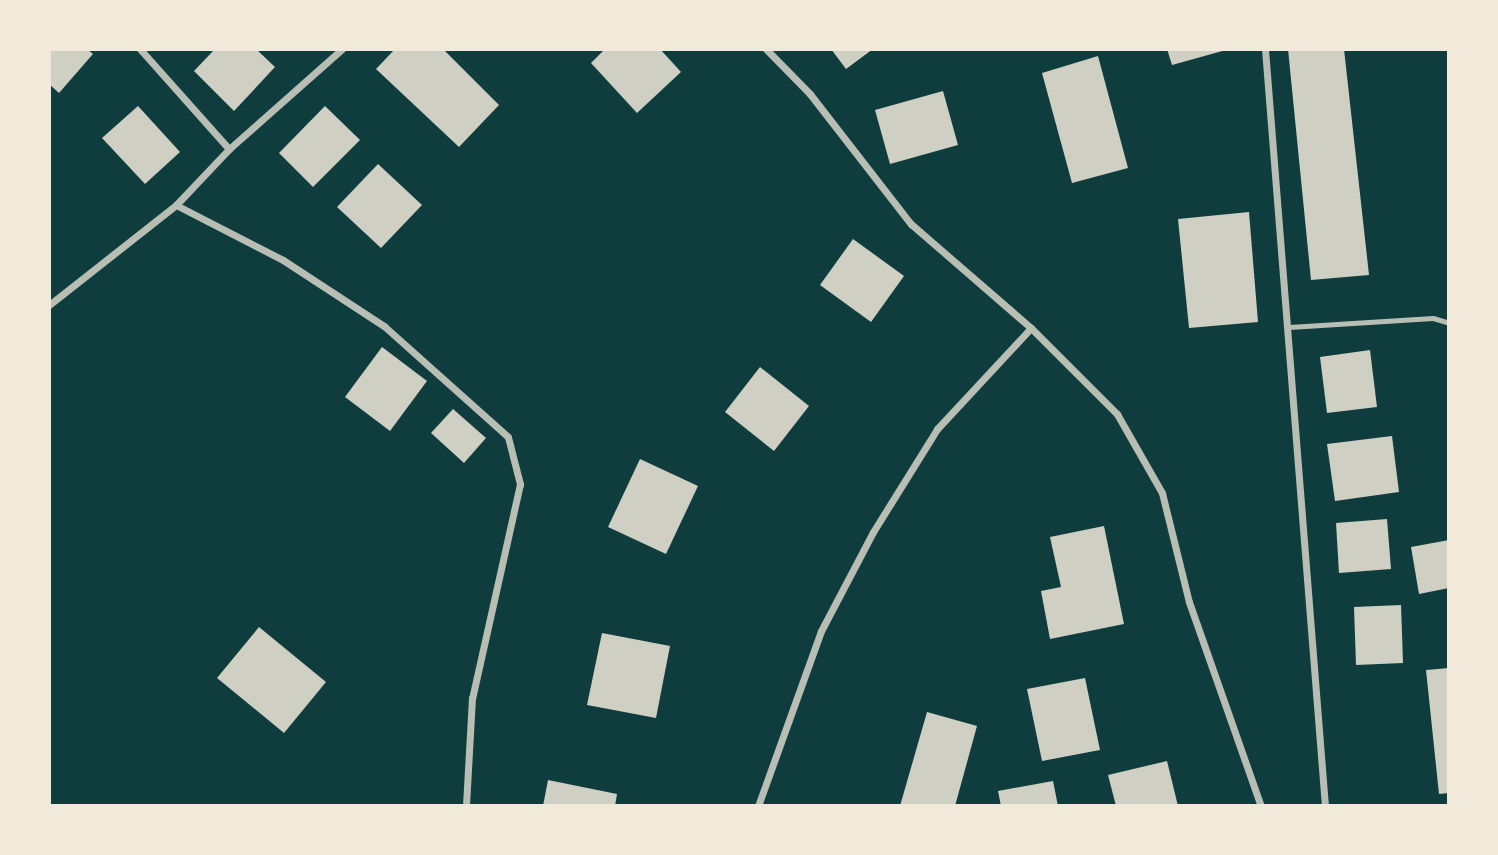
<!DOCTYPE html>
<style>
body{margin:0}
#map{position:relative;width:1498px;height:855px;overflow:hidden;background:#0f3d3e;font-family:Mulish,sans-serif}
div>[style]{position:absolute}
.building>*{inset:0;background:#cfcfc3}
.service>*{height:5px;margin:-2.5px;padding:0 2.5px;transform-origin:2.5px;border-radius:2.5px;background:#b8beb3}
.minor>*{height:7px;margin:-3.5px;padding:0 3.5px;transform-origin:3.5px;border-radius:3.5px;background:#b8beb3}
span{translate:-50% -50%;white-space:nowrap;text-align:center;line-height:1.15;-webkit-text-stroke:5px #f1e9da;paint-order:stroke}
.frame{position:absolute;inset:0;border:51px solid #f1e9da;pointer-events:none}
</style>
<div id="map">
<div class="building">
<i style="clip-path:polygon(49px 49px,87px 49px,93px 54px,59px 93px,49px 84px)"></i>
<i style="clip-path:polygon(215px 49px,256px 49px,275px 67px,234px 111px,194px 71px)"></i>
<i style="clip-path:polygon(395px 49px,443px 49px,499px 105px,459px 147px,376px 69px)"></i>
<i style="clip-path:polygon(605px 49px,660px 49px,681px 72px,637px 113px,591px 63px)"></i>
<i style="clip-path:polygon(831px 49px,873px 49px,846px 69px)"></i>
<i style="clip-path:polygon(1167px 49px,1226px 49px,1226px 50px,1172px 65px)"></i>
<i style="clip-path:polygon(1288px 49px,1344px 49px,1369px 275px,1311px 280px)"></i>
<i style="clip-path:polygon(1098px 56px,1128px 168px,1072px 183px,1042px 73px)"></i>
<i style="clip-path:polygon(943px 91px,958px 145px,890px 164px,875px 110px)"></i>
<i style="clip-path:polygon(138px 106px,180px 152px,145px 184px,102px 138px)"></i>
<i style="clip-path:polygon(325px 106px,360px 140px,313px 187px,279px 153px)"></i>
<i style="clip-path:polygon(378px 164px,422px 205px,381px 248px,337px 207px)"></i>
<i style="clip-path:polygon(1249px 212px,1258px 322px,1189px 328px,1178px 219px)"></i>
<i style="clip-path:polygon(853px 239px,904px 276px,871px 322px,820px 285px)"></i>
<i style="clip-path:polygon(382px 347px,427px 381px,390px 431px,345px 397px)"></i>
<i style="clip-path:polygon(1370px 350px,1377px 407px,1327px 413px,1320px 357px)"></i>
<i style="clip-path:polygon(760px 367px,809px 406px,774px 451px,725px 412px)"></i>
<i style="clip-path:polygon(453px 409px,486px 438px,464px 463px,431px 433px)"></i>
<i style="clip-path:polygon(1392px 436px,1399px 492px,1335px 501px,1327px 444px)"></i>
<i style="clip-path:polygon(640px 459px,698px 486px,666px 554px,608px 527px)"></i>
<i style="clip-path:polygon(1387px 519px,1391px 569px,1339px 573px,1336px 523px)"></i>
<i style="clip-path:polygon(1104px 526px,1124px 624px,1050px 639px,1041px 591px,1061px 587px,1050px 537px)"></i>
<i style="clip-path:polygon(1449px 540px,1449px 588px,1419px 594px,1411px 547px)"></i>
<i style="clip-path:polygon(1401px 605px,1403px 663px,1356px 665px,1354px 607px)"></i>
<i style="clip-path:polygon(259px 627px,326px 682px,284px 733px,217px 678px)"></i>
<i style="clip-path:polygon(602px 633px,670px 646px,656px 718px,587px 705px)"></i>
<i style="clip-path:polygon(1449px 668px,1449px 793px,1439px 794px,1426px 670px)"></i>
<i style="clip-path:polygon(1085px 678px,1100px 750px,1042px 761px,1027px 689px)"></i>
<i style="clip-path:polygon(927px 712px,977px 726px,955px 806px,900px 806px)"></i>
<i style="clip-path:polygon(1167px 761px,1178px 806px,1116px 806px,1108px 775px)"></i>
<i style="clip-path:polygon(548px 780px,617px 794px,615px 806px,543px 806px)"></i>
<i style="clip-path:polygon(1053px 781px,1058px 806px,1001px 806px,998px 791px)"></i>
</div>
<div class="service">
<i style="left:1289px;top:327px;width:144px;rotate:-3.6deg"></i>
<i style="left:1433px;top:318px;width:17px;rotate:17deg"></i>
</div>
<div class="minor">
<i style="left:140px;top:49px;width:134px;rotate:48.3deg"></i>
<i style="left:766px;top:49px;width:63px;rotate:45.6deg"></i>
<i style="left:810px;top:94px;width:165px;rotate:52.2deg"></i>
<i style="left:911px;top:224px;width:159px;rotate:40.9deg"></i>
<i style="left:1031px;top:328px;width:122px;rotate:45deg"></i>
<i style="left:1117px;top:414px;width:91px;rotate:60.3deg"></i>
<i style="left:1162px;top:493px;width:112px;rotate:76.1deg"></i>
<i style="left:1189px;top:602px;width:216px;rotate:70.6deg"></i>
<i style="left:1265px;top:49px;width:759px;rotate:85.47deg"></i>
<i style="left:176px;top:205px;width:120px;rotate:27.2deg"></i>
<i style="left:283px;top:260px;width:121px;rotate:33.2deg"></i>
<i style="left:384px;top:326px;width:166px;rotate:41.8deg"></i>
<i style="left:508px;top:437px;width:49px;rotate:75.7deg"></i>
<i style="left:520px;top:484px;width:219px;rotate:102.6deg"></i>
<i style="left:472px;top:698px;width:108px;rotate:93.2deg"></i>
<i style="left:49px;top:305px;width:162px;rotate:-38.2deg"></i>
<i style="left:176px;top:205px;width:77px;rotate:-46.6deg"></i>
<i style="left:229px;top:149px;width:151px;rotate:-41.5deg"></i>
<i style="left:758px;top:806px;width:186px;rotate:-70.2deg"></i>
<i style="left:821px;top:631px;width:112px;rotate:-62.3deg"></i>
<i style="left:873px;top:532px;width:121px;rotate:-58.1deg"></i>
<i style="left:937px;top:429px;width:138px;rotate:-47.1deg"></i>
</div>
<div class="frame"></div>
</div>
